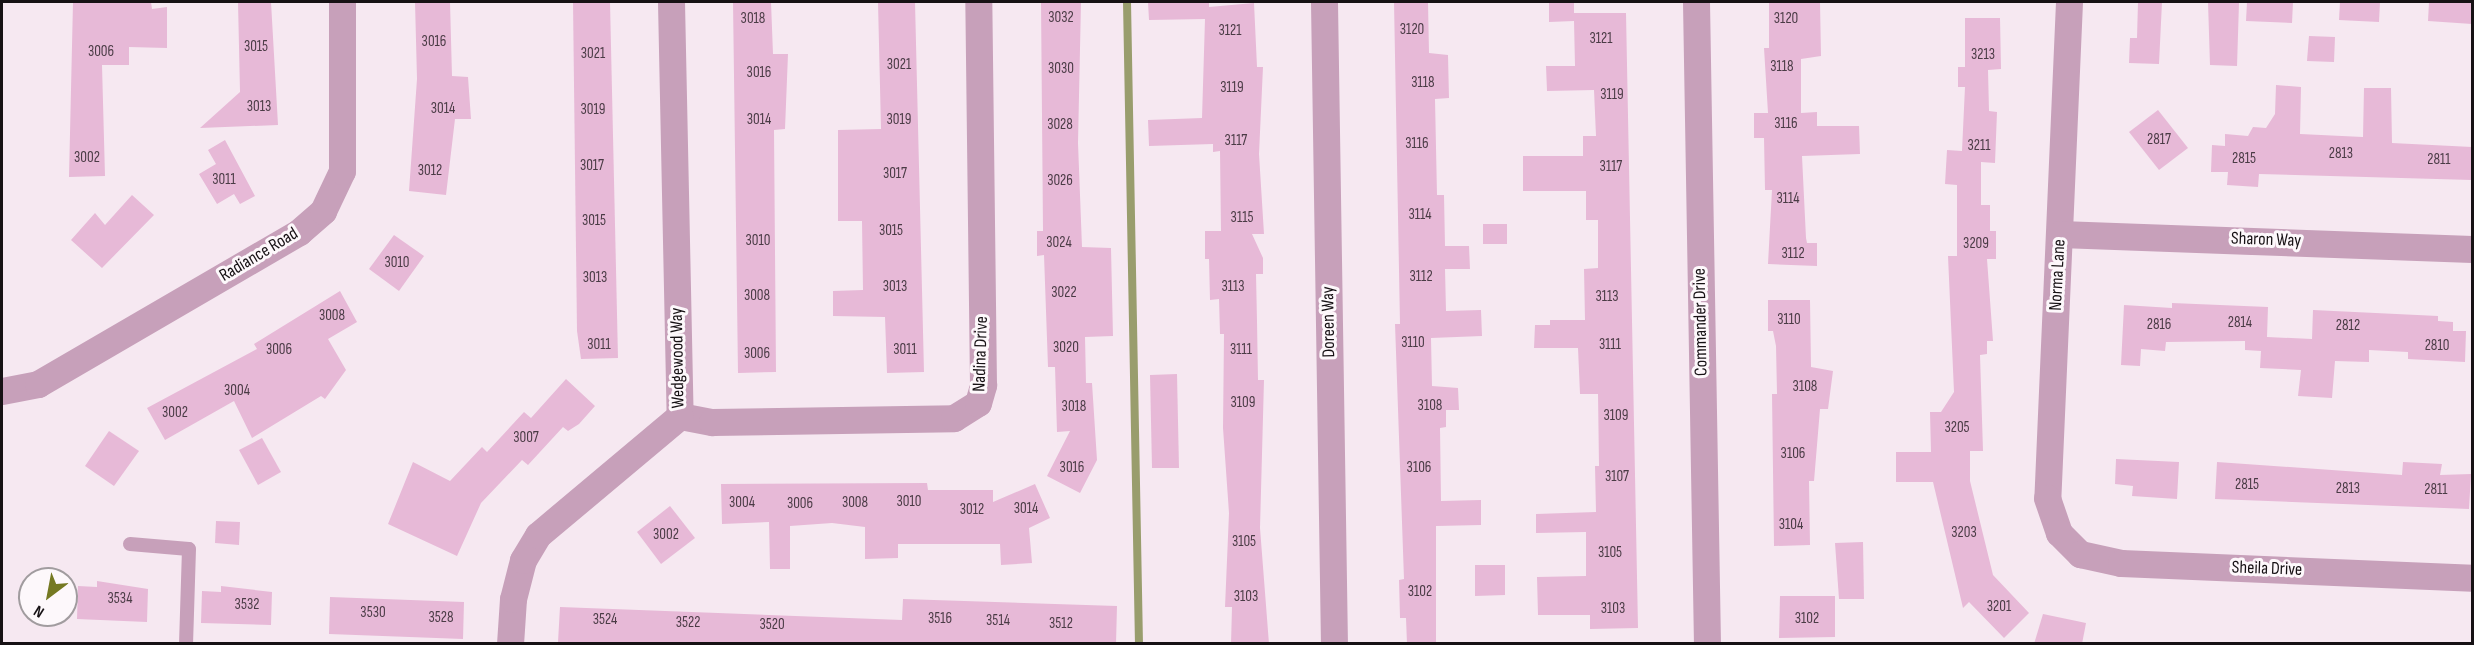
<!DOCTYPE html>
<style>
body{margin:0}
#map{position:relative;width:2474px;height:645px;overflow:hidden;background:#f6e8f1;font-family:"Sofia Sans Condensed",sans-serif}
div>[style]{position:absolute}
.stream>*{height:8px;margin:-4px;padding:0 4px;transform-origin:4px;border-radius:4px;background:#999d6d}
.building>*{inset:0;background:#e7b9d7}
.lane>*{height:14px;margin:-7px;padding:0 7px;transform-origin:7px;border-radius:7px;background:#c7a0ba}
.street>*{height:27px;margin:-13.5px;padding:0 13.5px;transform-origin:13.5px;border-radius:13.5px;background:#c7a0ba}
span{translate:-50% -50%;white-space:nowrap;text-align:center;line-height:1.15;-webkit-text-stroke:6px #fdf8fb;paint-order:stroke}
.number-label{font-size:15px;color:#4a3b45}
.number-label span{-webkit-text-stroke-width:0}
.street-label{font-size:18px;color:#161114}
.frame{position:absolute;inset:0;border:3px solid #161114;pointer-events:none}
.north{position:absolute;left:18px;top:567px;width:60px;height:60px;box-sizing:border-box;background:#fdf8fb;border:2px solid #a19c9f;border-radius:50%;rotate:212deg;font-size:16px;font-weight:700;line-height:24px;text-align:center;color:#161114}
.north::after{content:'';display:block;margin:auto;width:21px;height:27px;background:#757922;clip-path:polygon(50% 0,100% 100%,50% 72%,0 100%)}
</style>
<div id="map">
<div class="stream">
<i style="left:1127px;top:2px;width:642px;rotate:88.93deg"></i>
</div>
<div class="building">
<i style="clip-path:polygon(73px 2px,151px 2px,152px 9px,167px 7px,167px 48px,129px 47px,129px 65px,102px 65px,105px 176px,69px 177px)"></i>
<i style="clip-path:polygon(238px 2px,271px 2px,278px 125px,200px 128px,240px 92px)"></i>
<i style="clip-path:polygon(415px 2px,450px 2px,452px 76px,468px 77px,471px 119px,455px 119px,446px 195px,409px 191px,417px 79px)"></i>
<i style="clip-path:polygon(573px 2px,610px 2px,618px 358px,581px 359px,577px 331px)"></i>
<i style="clip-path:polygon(733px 2px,771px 2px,773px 54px,788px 54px,785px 129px,774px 130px,776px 372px,738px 373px)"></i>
<i style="clip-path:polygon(878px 2px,915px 2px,924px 372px,887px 373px,885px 317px,833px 316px,833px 291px,863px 290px,862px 221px,838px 221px,838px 130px,881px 129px)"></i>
<i style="clip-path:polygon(1041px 2px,1081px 2px,1078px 143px,1082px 247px,1111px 248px,1113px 336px,1085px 337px,1086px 383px,1092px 383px,1097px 460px,1080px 493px,1047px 476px,1070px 431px,1057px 432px,1055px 367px,1048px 367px,1044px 255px,1037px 256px,1037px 231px,1043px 231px)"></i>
<i style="clip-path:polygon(1148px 2px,1209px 2px,1209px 7px,1254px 3px,1257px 67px,1263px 67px,1259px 154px,1264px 234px,1252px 234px,1263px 258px,1263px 274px,1256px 274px,1257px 321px,1258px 380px,1264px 380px,1260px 528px,1269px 644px,1231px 644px,1232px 607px,1225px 607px,1229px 513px,1223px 428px,1224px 334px,1220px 334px,1219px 299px,1210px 300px,1209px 259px,1205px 259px,1205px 231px,1221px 231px,1220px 151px,1213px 152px,1213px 144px,1149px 146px,1148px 120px,1202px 118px,1205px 19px,1149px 20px)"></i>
<i style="clip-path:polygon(1394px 2px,1428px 2px,1429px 53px,1448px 55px,1449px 98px,1435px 99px,1437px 195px,1444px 195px,1445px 246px,1469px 246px,1470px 269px,1445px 269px,1446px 311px,1481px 310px,1482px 336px,1431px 338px,1432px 386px,1458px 388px,1459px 410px,1446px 410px,1446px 427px,1440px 428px,1441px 501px,1481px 500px,1481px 525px,1436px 526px,1436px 644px,1407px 644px,1406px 618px,1400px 618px,1399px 580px,1404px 579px,1395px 324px,1400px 324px)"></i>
<i style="clip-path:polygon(1549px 2px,1574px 2px,1574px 13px,1626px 13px,1638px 628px,1590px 629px,1590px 615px,1538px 615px,1537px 577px,1586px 576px,1586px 532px,1536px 533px,1536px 514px,1596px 512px,1595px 466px,1599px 466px,1598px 394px,1580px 394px,1578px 348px,1534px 348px,1535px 325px,1550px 325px,1550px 320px,1585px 320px,1584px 269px,1598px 268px,1598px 220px,1586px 220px,1586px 191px,1523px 191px,1523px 156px,1583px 156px,1583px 136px,1596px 136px,1594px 90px,1547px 91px,1546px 66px,1575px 66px,1574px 21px,1549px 22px)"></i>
<i style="clip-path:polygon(1769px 2px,1820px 2px,1821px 56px,1801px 59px,1801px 113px,1817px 112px,1817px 126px,1859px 126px,1860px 154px,1802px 156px,1806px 238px,1807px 243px,1817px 243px,1817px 266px,1768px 264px,1772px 190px,1765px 190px,1764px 138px,1754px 138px,1754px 113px,1768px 113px,1764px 48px,1769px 48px)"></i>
<i style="clip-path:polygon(2138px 2px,2162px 2px,2159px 64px,2129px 63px,2130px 38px,2137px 38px)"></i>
<i style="clip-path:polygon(2208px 2px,2239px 3px,2237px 66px,2210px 65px)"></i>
<i style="clip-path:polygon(2247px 2px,2293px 2px,2292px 23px,2246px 21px)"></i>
<i style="clip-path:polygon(2340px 2px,2380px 2px,2379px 22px,2339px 20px)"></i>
<i style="clip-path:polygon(2429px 2px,2472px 2px,2472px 24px,2428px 21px)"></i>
<i style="clip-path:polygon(1965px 18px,2000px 18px,2001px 69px,1988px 70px,1989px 111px,1997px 112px,1995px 163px,1981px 162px,1981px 205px,1990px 205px,1990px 231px,1996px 231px,1996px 259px,1987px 259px,1993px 341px,1987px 341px,1987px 354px,1980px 355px,1983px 451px,1970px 451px,1970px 481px,1993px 575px,2029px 613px,2004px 638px,1969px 602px,1963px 608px,1933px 482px,1896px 482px,1896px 452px,1931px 452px,1930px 412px,1941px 412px,1954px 392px,1948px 256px,1957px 256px,1957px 185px,1945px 184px,1947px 150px,1962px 151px,1965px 87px,1958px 87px,1958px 67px,1965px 67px)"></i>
<i style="clip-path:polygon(2309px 36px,2335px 37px,2334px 62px,2307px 61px)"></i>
<i style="clip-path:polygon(2276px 85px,2301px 87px,2300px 134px,2363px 137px,2364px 88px,2391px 88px,2392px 143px,2472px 147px,2472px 180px,2259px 174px,2258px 187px,2227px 185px,2228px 172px,2211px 172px,2212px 145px,2225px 146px,2225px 134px,2248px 136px,2253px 127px,2266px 128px,2275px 114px)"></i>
<i style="clip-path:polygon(2158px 110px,2188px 148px,2159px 170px,2129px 132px)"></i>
<i style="clip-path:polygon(225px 140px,255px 196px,240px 204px,234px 194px,217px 204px,199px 174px,216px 164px,208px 150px)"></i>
<i style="clip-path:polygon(132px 195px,154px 215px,102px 268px,71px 240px,95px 213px,105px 225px)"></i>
<i style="clip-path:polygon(1483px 224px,1507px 224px,1507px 244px,1483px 244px)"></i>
<i style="clip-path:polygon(394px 235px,424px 256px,399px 291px,369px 269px)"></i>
<i style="clip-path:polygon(340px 291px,357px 322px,328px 339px,346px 370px,325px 399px,321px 396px,252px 438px,234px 401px,165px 440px,147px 408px,257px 349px,254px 344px)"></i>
<i style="clip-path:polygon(1768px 300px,1810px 300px,1811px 367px,1833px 371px,1828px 409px,1820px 409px,1814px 481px,1809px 481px,1810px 545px,1774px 546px,1772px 394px,1777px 394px,1776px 346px,1773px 331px,1768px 331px)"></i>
<i style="clip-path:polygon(2172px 303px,2268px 307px,2267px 337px,2312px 339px,2313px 310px,2438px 316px,2438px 321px,2453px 322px,2453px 331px,2466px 331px,2465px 362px,2408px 359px,2408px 352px,2369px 350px,2369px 362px,2335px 361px,2332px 398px,2298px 396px,2301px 370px,2260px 368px,2261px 351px,2245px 350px,2245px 341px,2166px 342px,2165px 351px,2141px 349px,2140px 366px,2121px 365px,2124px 305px,2172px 308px)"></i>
<i style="clip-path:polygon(1177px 374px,1179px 468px,1152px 468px,1150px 375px)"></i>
<i style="clip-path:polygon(566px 379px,595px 406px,579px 424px,568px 431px,563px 427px,528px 465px,522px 460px,481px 503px,457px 556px,388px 524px,413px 462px,450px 481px,482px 447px,487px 452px,524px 412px,531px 418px)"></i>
<i style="clip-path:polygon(109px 431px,139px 451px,114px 486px,85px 466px)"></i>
<i style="clip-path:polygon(262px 438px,281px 472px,258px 485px,239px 450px)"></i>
<i style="clip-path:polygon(2116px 459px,2179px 462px,2177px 499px,2132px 496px,2133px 486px,2115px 484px)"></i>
<i style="clip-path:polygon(2217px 462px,2402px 475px,2403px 462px,2442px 464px,2440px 475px,2471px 474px,2469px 509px,2215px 499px)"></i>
<i style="clip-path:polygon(927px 483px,928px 490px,993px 490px,993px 502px,1035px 484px,1050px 518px,1029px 528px,1032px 563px,1001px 565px,1000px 544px,898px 544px,898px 558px,865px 559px,865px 527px,832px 523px,790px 526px,790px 569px,770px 569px,769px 522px,722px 524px,721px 484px)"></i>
<i style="clip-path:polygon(670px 506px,695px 538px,661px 564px,637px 532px)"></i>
<i style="clip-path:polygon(216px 521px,240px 522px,239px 545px,215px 543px)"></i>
<i style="clip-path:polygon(1863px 542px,1864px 599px,1839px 599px,1835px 543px)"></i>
<i style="clip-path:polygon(1475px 565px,1505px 565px,1505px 595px,1475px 596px)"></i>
<i style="clip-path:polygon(97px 581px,148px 589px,147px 622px,77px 619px,78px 586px,97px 587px)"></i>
<i style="clip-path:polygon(221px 586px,272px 592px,271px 625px,201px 623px,202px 591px,221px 592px)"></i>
<i style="clip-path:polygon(1780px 596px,1835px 596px,1835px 637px,1779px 638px)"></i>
<i style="clip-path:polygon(330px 597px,464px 602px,463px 639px,329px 634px)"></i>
<i style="clip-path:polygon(903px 599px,1117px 606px,1116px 644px,558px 642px,560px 607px,902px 620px)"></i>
<i style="clip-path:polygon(2043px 614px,2086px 623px,2082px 644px,2034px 644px)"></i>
</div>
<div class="lane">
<i style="left:130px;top:544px;width:59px;rotate:4.8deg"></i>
<i style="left:189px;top:549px;width:95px;rotate:91.8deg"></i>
</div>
<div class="street">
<i style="left:671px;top:2px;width:414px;rotate:88.8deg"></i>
<i style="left:1324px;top:2px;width:642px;rotate:89.11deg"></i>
<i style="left:1696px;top:2px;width:642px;rotate:89.02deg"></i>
<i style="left:2069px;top:2px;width:496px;rotate:92.5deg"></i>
<i style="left:2047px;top:498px;width:37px;rotate:71deg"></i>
<i style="left:2059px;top:533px;width:30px;rotate:45deg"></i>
<i style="left:2080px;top:554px;width:42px;rotate:12.4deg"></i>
<i style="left:2121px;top:563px;width:351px;rotate:2.4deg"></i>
<i style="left:2060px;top:234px;width:412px;rotate:2.1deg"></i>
<i style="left:2px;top:391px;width:37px;rotate:-11deg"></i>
<i style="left:38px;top:384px;width:302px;rotate:-30.2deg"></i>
<i style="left:299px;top:232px;width:32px;rotate:-41deg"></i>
<i style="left:323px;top:211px;width:44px;rotate:-64.6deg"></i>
<i style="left:342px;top:171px;width:169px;rotate:-90deg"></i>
<i style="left:680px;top:416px;width:33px;rotate:11deg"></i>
<i style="left:712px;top:422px;width:242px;rotate:-0.9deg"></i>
<i style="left:954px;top:418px;width:28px;rotate:-32deg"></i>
<i style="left:978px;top:403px;width:19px;rotate:-74deg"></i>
<i style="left:983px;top:385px;width:383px;rotate:-90.7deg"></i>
<i style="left:510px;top:644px;width:45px;rotate:-86.2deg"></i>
<i style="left:513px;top:599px;width:40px;rotate:-75.6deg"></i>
<i style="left:523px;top:560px;width:29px;rotate:-59deg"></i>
<i style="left:538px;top:535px;width:185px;rotate:-40deg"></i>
</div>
<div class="number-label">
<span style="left:1061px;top:18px">3032</span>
<span style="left:753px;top:19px">3018</span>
<span style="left:1786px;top:19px">3120</span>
<span style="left:1412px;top:30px">3120</span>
<span style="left:1230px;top:31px">3121</span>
<span style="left:1601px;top:39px">3121</span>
<span style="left:434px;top:42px">3016</span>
<span style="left:256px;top:47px">3015</span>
<span style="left:101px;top:52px">3006</span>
<span style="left:593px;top:54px">3021</span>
<span style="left:1983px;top:55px">3213</span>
<span style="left:899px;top:65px">3021</span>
<span style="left:1782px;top:67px">3118</span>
<span style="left:1061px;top:69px">3030</span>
<span style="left:759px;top:73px">3016</span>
<span style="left:1423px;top:83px">3118</span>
<span style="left:1232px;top:88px">3119</span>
<span style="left:1612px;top:95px">3119</span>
<span style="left:259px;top:107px">3013</span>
<span style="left:443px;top:109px">3014</span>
<span style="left:593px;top:110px">3019</span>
<span style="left:759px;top:120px">3014</span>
<span style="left:899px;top:120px">3019</span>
<span style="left:1786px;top:124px">3116</span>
<span style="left:1060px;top:125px">3028</span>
<span style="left:2159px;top:140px">2817</span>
<span style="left:1236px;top:141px">3117</span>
<span style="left:1417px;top:144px">3116</span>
<span style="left:1979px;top:146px">3211</span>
<span style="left:2341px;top:154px">2813</span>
<span style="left:87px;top:158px">3002</span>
<span style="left:2244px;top:159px">2815</span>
<span style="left:2439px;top:160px">2811</span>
<span style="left:592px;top:166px">3017</span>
<span style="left:1611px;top:167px">3117</span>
<span style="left:430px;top:171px">3012</span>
<span style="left:895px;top:174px">3017</span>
<span style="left:224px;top:180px">3011</span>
<span style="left:1060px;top:181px">3026</span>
<span style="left:1788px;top:199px">3114</span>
<span style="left:1420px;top:215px">3114</span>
<span style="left:1242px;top:218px">3115</span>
<span style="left:594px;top:221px">3015</span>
<span style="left:891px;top:231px">3015</span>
<span style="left:758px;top:241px">3010</span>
<span style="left:1059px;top:243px">3024</span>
<span style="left:1976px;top:244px">3209</span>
<span style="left:1793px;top:254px">3112</span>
<span style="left:397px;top:263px">3010</span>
<span style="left:1421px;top:277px">3112</span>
<span style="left:595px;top:278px">3013</span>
<span style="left:895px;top:287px">3013</span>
<span style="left:1233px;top:287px">3113</span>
<span style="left:1064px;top:293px">3022</span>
<span style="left:757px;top:296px">3008</span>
<span style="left:1607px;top:297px">3113</span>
<span style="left:332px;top:316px">3008</span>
<span style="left:1789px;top:320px">3110</span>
<span style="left:2240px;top:323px">2814</span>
<span style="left:2159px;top:325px">2816</span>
<span style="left:2348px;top:326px">2812</span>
<span style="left:1413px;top:343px">3110</span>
<span style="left:599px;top:345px">3011</span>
<span style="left:1610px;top:345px">3111</span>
<span style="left:2437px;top:346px">2810</span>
<span style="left:1066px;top:348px">3020</span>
<span style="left:279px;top:350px">3006</span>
<span style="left:905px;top:350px">3011</span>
<span style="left:1241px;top:350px">3111</span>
<span style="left:757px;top:354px">3006</span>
<span style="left:1805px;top:387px">3108</span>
<span style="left:237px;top:391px">3004</span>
<span style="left:1243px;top:403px">3109</span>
<span style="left:1430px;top:406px">3108</span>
<span style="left:1074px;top:407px">3018</span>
<span style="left:175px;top:413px">3002</span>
<span style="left:1616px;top:416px">3109</span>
<span style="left:1957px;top:428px">3205</span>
<span style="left:526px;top:438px">3007</span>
<span style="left:1793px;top:454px">3106</span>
<span style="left:1072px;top:468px">3016</span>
<span style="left:1419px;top:468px">3106</span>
<span style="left:1617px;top:477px">3107</span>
<span style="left:2247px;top:485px">2815</span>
<span style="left:2348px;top:489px">2813</span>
<span style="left:2436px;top:490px">2811</span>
<span style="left:909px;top:502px">3010</span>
<span style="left:742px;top:503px">3004</span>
<span style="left:855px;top:503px">3008</span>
<span style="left:800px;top:504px">3006</span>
<span style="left:1026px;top:509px">3014</span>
<span style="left:972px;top:510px">3012</span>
<span style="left:1791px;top:525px">3104</span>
<span style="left:1964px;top:533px">3203</span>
<span style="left:666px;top:535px">3002</span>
<span style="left:1244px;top:542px">3105</span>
<span style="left:1610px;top:553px">3105</span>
<span style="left:1420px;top:592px">3102</span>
<span style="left:1246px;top:597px">3103</span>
<span style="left:120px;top:599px">3534</span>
<span style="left:247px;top:605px">3532</span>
<span style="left:1999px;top:607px">3201</span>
<span style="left:1613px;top:609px">3103</span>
<span style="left:373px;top:613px">3530</span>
<span style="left:441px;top:618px">3528</span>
<span style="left:940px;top:619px">3516</span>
<span style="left:1807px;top:619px">3102</span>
<span style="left:605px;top:620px">3524</span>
<span style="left:998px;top:621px">3514</span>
<span style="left:688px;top:623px">3522</span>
<span style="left:1061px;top:624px">3512</span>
<span style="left:772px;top:625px">3520</span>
</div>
<div class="street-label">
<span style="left:2266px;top:240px;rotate:2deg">Sharon Way</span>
<span style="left:259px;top:255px;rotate:-31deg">Radiance Road</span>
<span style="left:2058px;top:275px;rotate:-87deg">Norma Lane</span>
<span style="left:1329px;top:322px;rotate:-91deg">Doreen Way</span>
<span style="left:1701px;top:322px;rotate:-91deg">Commander Drive</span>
<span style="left:981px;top:354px;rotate:-88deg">Nadina Drive</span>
<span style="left:678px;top:358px;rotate:-91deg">Wedgewood Way</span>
<span style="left:2267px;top:569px;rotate:2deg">Sheila Drive</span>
</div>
<div class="frame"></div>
<div class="north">N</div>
</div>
